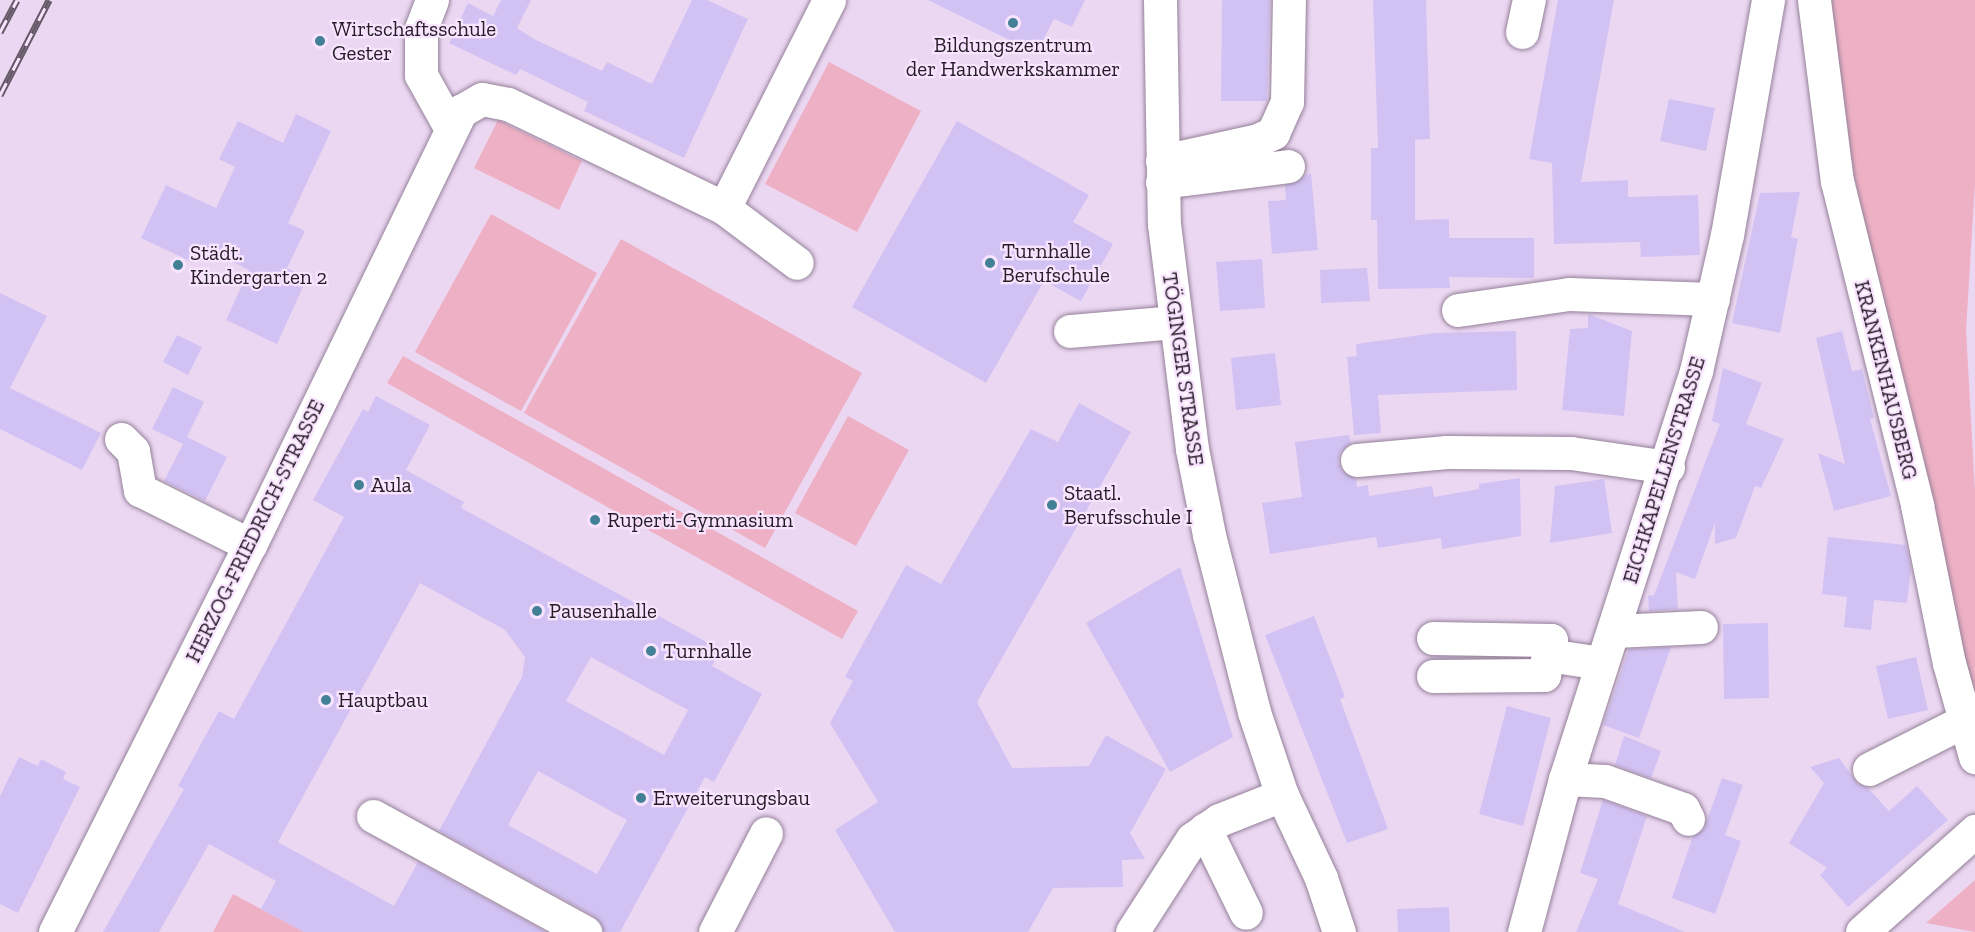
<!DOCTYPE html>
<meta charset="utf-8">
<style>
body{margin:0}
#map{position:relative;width:1975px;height:932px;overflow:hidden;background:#ecd7f2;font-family:"Zilla Slab",serif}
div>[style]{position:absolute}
.green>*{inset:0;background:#eeb0c4}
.building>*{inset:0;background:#d2c2f4}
.roads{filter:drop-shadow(0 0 2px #948199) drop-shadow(0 0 2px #948199)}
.minor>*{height:33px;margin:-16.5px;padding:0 16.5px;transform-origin:16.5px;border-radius:16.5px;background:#fff}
.rail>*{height:7px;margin-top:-3.5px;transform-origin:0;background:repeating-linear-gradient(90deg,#f9e4ff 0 14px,#655968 0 28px);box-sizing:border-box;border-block:2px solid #655968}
.dots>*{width:16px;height:16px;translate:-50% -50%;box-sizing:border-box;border:3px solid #f9e4ff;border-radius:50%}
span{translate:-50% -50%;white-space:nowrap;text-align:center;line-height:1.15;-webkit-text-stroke:4.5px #f9e4ff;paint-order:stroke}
.poi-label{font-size:21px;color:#241c26}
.left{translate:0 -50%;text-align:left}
.street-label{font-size:21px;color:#241c26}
</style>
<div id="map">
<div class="green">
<i style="clip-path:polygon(1831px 0,1975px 0,1975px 183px,1966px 330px,1975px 492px,1975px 704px,1844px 132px)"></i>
<i style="clip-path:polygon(829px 62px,921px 111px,857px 232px,765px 184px)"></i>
<i style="clip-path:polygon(498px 120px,582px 161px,559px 210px,474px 168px)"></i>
<i style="clip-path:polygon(491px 214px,597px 273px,521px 411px,415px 352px)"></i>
<i style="clip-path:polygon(621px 239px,862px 373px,765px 548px,524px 413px)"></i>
<i style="clip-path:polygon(403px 356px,858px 611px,842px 639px,387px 383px)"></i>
<i style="clip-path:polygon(848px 416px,909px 450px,856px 546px,795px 513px)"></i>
<i style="clip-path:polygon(1975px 880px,1975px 932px,1926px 923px)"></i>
<i style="clip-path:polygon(233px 894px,261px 909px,304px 932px,213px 932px)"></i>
</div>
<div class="building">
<i style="clip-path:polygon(501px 0,531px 0,517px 28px,534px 39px,602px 71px,607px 62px,652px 84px,692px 0,707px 0,748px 19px,684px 158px,584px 111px,588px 102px,520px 69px,516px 75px,449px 43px,468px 3px,493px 16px)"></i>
<i style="clip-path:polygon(928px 0,1085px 0,1072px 27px,1054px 19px,1036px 53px)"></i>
<i style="clip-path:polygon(1222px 0,1270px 0,1267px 101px,1221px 101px)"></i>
<i style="clip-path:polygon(1373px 0,1426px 0,1430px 139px,1415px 140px,1415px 220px,1449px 219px,1449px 238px,1534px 238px,1534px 278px,1449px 277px,1450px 288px,1378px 289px,1377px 220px,1371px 220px,1371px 148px,1378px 148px)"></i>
<i style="clip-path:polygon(1558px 0,1614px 0,1581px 182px,1628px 180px,1628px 197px,1698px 195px,1700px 255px,1641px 257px,1640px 242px,1554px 244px,1552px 163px,1529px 159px)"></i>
<i style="clip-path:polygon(1669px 99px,1715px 108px,1706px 151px,1660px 141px)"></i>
<i style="clip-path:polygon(296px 114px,331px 131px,288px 223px,305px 231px,287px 268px,307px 278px,277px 344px,226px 320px,249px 270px,201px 247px,194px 263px,141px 238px,166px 185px,216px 208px,235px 167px,219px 159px,238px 121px,283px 143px)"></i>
<i style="clip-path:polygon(957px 121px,1089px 195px,1073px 222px,1113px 244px,1081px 301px,1044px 281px,986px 383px,852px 307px)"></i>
<i style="clip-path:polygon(1311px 173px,1318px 250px,1272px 254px,1268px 201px,1286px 200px,1285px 185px)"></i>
<i style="clip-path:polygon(1800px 192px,1791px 237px,1798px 239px,1780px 333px,1732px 323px,1760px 193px)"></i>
<i style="clip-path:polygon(1262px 259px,1265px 308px,1220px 311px,1216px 262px)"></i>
<i style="clip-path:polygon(1367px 268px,1370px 301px,1321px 303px,1320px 270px)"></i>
<i style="clip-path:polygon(0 293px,47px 316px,10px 388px,101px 433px,82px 470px,0 429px)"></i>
<i style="clip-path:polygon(1588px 314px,1632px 331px,1624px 416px,1562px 410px,1570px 329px,1588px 328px)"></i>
<i style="clip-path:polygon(1516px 331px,1517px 390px,1378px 395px,1381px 433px,1354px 435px,1347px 357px,1357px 356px,1356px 344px,1435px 333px)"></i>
<i style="clip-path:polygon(1842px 331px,1852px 371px,1862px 369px,1874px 418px,1870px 419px,1891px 496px,1834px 511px,1818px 453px,1845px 464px,1816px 338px)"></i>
<i style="clip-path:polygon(177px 335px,202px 347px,188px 375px,163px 362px)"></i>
<i style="clip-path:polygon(1275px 353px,1281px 405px,1236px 410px,1231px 358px)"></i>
<i style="clip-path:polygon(1723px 368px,1762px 383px,1746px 424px,1784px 439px,1761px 488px,1755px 486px,1736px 538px,1715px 544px,1715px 523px,1695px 579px,1676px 572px,1678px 609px,1649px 611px,1648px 596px,1654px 595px,1720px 424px,1712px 421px)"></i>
<i style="clip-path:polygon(173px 387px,204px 402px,187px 437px,227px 457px,205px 501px,164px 481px,183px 444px,152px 429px)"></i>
<i style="clip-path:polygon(evenodd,376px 396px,430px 425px,406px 470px,464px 502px,461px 508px,721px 650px,712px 666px,762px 694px,714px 782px,705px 777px,620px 932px,604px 932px,594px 916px,439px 831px,522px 677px,525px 657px,505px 630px,420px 583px,278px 842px,394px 906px,418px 862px,546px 932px,304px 932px,261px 909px,276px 881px,209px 844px,159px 932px,103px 932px,184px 789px,178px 786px,219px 711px,234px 719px,344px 517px,313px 500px,363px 409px,368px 412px,376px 396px,591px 657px,688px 710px,664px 755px,566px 701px,591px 657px,376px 396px,538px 771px,627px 820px,597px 874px,508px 825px,538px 771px)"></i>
<i style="clip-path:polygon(1079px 403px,1131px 432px,977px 702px,1012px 768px,1089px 766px,1106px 735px,1166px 769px,1130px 833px,1145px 859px,1122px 860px,1123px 887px,1053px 888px,1028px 932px,895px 932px,835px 830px,878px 802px,830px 723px,853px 681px,845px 677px,906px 565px,941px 584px,1031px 429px,1058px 442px)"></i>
<i style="clip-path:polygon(1349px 435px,1351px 443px,1340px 452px,1338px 462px,1342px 471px,1356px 478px,1357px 487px,1368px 485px,1369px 496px,1432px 486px,1434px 497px,1479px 489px,1479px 484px,1520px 478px,1521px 536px,1442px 549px,1441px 538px,1378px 548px,1376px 537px,1270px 554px,1262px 503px,1302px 497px,1295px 442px)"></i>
<i style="clip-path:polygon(1604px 479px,1612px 533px,1550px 543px,1555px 486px)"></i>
<i style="clip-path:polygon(1828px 537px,1906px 545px,1911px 570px,1907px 603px,1874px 600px,1871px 630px,1844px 627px,1847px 597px,1822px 594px)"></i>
<i style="clip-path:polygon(1180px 567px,1233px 737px,1170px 772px,1086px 623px)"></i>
<i style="clip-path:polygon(1314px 616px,1345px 697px,1340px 699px,1388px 829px,1347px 843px,1265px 635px)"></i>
<i style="clip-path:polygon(1768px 623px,1769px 698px,1724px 699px,1723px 624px)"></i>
<i style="clip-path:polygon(1671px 647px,1639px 738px,1603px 725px,1629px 649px)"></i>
<i style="clip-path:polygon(1916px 657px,1928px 710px,1888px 719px,1876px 666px)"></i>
<i style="clip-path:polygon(1507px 706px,1551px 718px,1523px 826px,1479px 814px)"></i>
<i style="clip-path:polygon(1624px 736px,1661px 751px,1651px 778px,1615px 765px)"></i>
<i style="clip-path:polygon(19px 757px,38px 766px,41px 759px,66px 772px,63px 779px,80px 787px,18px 913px,0 904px,0 796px)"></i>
<i style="clip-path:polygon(1839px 758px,1858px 784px,1867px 787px,1889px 811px,1917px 786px,1948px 820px,1848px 907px,1820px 875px,1827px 868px,1789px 843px,1824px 783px,1810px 767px)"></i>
<i style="clip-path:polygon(1722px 778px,1743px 785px,1725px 835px,1741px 841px,1715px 914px,1672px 898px,1693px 836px,1704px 829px)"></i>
<i style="clip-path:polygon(1603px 800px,1647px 816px,1618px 904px,1685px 932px,1576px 932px,1598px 879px,1580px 873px)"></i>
<i style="clip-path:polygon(1449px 907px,1450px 932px,1398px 932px,1397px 909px)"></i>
</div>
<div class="roads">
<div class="minor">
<i style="left:432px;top:0;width:31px;rotate:111deg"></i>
<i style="left:421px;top:29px;width:46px;rotate:90deg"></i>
<i style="left:421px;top:75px;width:60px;rotate:60.9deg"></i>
<i style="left:1160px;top:0;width:224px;rotate:89deg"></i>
<i style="left:1164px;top:224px;width:227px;rotate:82.9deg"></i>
<i style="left:1192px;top:449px;width:88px;rotate:78.8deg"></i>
<i style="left:1209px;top:535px;width:183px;rotate:75.7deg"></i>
<i style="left:1254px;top:712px;width:88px;rotate:71.4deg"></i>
<i style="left:1282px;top:795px;width:92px;rotate:64.8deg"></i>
<i style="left:1321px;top:878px;width:57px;rotate:71.6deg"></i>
<i style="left:1814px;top:0;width:182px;rotate:82.8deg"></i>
<i style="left:1837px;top:181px;width:334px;rotate:76.1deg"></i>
<i style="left:1917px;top:505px;width:161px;rotate:78.6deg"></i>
<i style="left:1949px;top:663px;width:98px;rotate:74.5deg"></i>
<i style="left:1522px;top:32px;width:33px;rotate:-78deg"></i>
<i style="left:1162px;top:161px;width:98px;rotate:-12.3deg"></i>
<i style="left:1258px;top:140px;width:17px;rotate:-25deg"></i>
<i style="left:1273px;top:133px;width:34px;rotate:-66deg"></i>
<i style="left:1287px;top:102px;width:102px;rotate:-88.9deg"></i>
<i style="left:1162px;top:182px;width:127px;rotate:-7.2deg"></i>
<i style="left:724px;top:208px;width:91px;rotate:37deg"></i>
<i style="left:1458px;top:310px;width:112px;rotate:-8.2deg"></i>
<i style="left:1569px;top:294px;width:144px;rotate:2deg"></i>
<i style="left:1070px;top:331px;width:104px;rotate:-4.9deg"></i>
<i style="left:121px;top:439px;width:17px;rotate:45deg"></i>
<i style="left:133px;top:451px;width:40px;rotate:80deg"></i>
<i style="left:140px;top:490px;width:123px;rotate:26.6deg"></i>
<i style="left:1357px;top:460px;width:90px;rotate:-5.1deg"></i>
<i style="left:1447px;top:452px;width:124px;rotate:0.5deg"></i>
<i style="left:1571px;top:453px;width:98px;rotate:8.2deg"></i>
<i style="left:1614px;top:631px;width:87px;rotate:-2.6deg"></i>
<i style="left:1433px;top:638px;width:118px;rotate:1deg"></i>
<i style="left:1551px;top:640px;width:15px;rotate:101deg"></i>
<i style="left:1548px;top:655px;width:54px;rotate:8.6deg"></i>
<i style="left:1433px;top:676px;width:111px;rotate:-0.5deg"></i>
<i style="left:1544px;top:675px;width:20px;rotate:-79deg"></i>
<i style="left:1869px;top:769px;width:106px;rotate:-26.8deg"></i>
<i style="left:1565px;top:779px;width:40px;rotate:2.9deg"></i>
<i style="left:1605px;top:781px;width:83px;rotate:19.7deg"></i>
<i style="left:1683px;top:809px;width:11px;rotate:63deg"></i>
<i style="left:373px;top:816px;width:242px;rotate:28.7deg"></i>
<i style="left:1205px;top:829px;width:93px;rotate:64deg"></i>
<i style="left:55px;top:932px;width:433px;rotate:-63.3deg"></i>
<i style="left:250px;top:545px;width:483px;rotate:-64.1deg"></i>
<i style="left:461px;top:111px;width:24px;rotate:-30deg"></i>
<i style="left:482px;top:99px;width:26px;rotate:11deg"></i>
<i style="left:508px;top:104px;width:240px;rotate:25.7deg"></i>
<i style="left:724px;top:208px;width:233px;rotate:-63.2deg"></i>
<i style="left:715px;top:932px;width:111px;rotate:-62.7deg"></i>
<i style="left:1132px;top:932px;width:111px;rotate:-57.2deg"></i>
<i style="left:1192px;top:839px;width:33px;rotate:-35deg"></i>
<i style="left:1219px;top:820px;width:68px;rotate:-21.6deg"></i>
<i style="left:1524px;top:932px;width:158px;rotate:-75deg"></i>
<i style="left:1565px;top:779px;width:429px;rotate:-72.2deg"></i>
<i style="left:1696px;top:371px;width:139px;rotate:-77.2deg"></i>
<i style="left:1727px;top:235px;width:239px;rotate:-80.1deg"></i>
<i style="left:1862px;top:932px;width:152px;rotate:-41.8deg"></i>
</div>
</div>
<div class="rail">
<i style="left:0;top:32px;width:36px;rotate:-62deg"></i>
<i style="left:0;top:95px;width:107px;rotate:-62.7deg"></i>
</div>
<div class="dots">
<i style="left:1013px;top:23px;background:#428095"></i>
<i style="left:320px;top:41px;background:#428095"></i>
<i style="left:990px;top:263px;background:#428095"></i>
<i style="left:178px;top:265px;background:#428095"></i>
<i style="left:359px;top:485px;background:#428095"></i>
<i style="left:1052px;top:505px;background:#428095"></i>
<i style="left:595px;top:520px;background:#428095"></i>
<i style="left:537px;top:611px;background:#428095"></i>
<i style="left:651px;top:651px;background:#428095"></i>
<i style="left:326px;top:700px;background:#428095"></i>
<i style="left:641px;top:798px;background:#428095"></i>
</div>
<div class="poi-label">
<span class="left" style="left:332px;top:41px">Wirtschaftsschule<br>Gester</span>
<span style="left:1013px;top:57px">Bildungszentrum<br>der Handwerkskammer</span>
<span class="left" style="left:1002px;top:263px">Turnhalle<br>Berufschule</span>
<span class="left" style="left:190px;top:265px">Städt.<br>Kindergarten 2</span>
<span class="left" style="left:371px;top:485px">Aula</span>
<span class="left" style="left:1064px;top:505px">Staatl.<br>Berufsschule I</span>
<span class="left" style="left:607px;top:520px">Ruperti-Gymnasium</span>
<span class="left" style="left:549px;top:611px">Pausenhalle</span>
<span class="left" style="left:663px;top:651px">Turnhalle</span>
<span class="left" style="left:338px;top:700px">Hauptbau</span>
<span class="left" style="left:653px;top:798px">Erweiterungsbau</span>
</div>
<div class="street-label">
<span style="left:1183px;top:369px;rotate:82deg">TÖGINGER STRASSE</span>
<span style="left:1886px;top:380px;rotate:76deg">KRANKENHAUSBERG</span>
<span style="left:1664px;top:470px;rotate:-73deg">EICHKAPELLENSTRASSE</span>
<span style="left:255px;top:531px;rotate:-64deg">HERZOG-FRIEDRICH-STRASSE</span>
</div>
</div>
